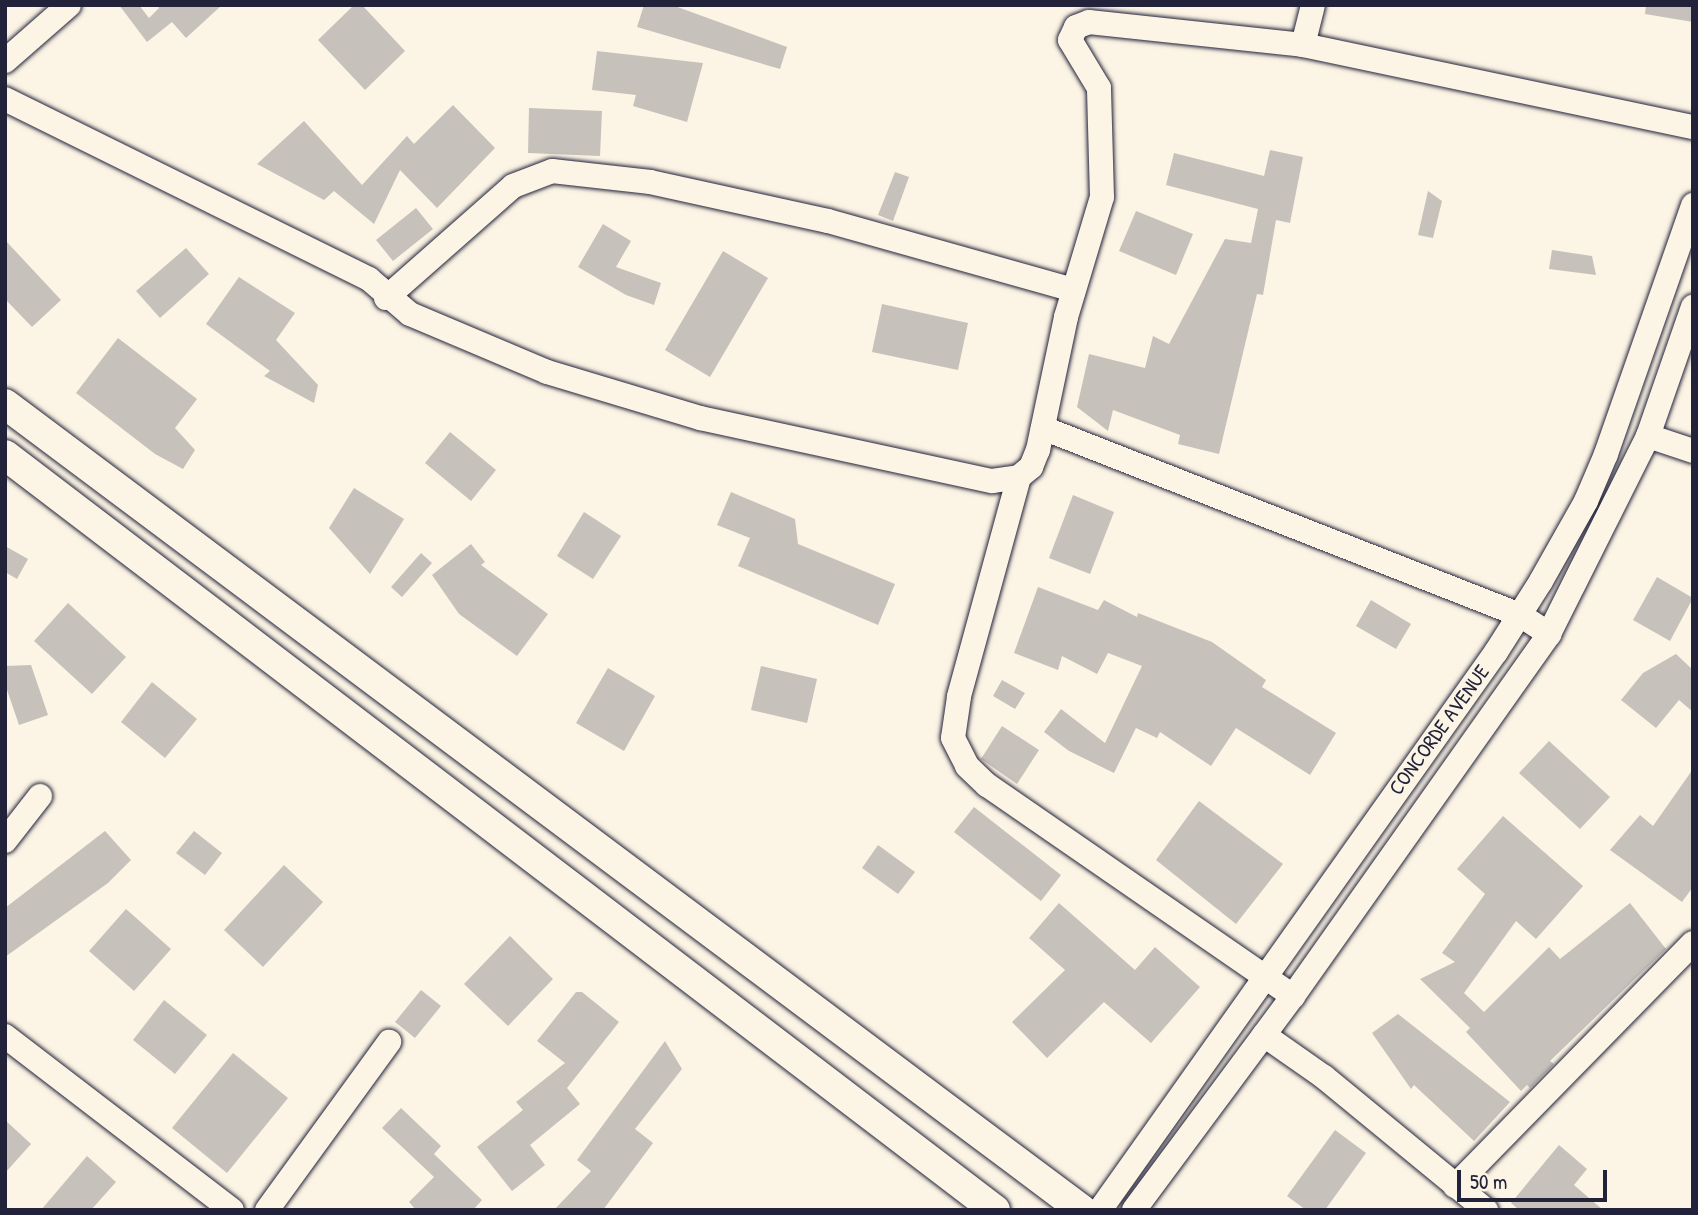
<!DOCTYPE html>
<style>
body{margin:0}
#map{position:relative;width:1698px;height:1215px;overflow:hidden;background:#fcf5e5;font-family:"Patrick Hand",sans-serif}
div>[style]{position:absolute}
.building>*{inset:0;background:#c6c1bb}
.roads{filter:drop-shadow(0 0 2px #22223b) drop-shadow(0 0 2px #22223b)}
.minor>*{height:24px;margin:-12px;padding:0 12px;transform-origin:12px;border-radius:12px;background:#fcf5e5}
.major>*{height:30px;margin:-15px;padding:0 15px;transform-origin:15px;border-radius:15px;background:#fcf5e5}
span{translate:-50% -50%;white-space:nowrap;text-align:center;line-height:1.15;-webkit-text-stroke:5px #fcf5e5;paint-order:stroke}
.street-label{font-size:21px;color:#22223b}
.frame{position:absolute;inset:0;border:7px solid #22223b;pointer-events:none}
.scale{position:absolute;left:1457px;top:1170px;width:150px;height:32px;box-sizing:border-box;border:4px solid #22223b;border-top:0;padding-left:9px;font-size:21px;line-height:24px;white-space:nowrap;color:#22223b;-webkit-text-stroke:5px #fcf5e5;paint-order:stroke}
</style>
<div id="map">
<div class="building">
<i style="clip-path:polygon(119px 5px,139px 5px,149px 18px,159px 8px,157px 5px,222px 5px,186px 38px,172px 22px,147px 42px)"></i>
<i style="clip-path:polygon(354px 5px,362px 5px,405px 51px,365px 90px,318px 40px)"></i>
<i style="clip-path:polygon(644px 5px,672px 5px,787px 47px,780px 69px,637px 27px)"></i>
<i style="clip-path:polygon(1646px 5px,1693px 5px,1693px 22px,1645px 14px)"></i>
<i style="clip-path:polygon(597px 51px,703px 63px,687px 122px,633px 106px,636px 95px,592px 90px)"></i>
<i style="clip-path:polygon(453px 105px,495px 148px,437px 208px,400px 170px,374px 224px,334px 191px,324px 200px,257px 164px,304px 121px,362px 185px,407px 136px,414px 144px)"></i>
<i style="clip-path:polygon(529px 108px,602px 111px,600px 156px,528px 153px)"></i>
<i style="clip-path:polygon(1270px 150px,1303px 157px,1290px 223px,1276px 220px,1263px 295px,1257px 294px,1219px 454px,1178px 444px,1180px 435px,1113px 410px,1108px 431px,1077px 407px,1089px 354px,1145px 368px,1153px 336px,1169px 344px,1225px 239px,1251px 243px,1258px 209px,1166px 185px,1174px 153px,1264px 176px)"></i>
<i style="clip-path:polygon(895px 172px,909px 177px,893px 221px,878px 215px)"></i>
<i style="clip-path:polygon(1428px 191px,1442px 201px,1433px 238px,1418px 235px)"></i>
<i style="clip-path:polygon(416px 208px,433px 229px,393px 261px,376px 240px)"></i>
<i style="clip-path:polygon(1136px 211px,1193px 234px,1176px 275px,1119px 251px)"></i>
<i style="clip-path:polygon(603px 224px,631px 241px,616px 267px,661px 283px,654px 305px,626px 295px,578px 267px)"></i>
<i style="clip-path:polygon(5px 240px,61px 300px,32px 327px,5px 299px)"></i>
<i style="clip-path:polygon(186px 248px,209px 274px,160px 318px,136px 291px)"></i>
<i style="clip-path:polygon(1552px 250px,1592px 256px,1596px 275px,1549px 269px)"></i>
<i style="clip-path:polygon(723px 251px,768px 278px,710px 377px,665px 350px)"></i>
<i style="clip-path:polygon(239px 277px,295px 313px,276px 340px,318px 385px,314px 403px,264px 376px,270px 371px,206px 324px)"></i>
<i style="clip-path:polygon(882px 304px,968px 323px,958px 370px,872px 352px)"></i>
<i style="clip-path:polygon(118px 338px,197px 399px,175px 428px,195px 450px,183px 469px,155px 454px,76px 393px)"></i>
<i style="clip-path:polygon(450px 432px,496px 470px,471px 501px,425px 463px)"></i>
<i style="clip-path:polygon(354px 488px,404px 519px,370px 574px,329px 528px)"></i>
<i style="clip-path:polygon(731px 492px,795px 519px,798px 544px,895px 584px,878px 625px,738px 566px,750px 538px,717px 525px)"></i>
<i style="clip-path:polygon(1073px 495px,1114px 512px,1090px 574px,1049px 558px)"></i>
<i style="clip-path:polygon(584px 512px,621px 536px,593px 579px,557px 556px)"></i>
<i style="clip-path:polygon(471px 544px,485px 562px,481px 565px,548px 614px,517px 656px,459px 614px,432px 575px)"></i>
<i style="clip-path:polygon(5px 546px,28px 559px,17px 579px,5px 572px)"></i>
<i style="clip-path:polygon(421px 553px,432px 563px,402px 597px,391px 587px)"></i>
<i style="clip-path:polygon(1657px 577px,1693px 598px,1670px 641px,1633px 620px)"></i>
<i style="clip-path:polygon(1038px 587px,1098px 610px,1104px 600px,1137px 617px,1138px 613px,1212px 642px,1266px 680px,1262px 687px,1336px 733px,1310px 775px,1236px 728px,1211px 766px,1160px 732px,1157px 738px,1136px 728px,1114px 773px,1069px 751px,1044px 732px,1061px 709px,1105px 743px,1142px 666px,1108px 653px,1097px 674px,1062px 656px,1058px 670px,1014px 653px)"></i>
<i style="clip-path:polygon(1371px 600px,1411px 624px,1396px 649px,1356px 626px)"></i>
<i style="clip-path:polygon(68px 603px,126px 657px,92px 694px,34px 641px)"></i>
<i style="clip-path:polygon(1676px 654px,1693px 670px,1693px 712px,1679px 700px,1656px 728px,1621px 700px,1643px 673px)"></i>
<i style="clip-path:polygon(31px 665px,48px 715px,19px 725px,5px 684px,5px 666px)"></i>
<i style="clip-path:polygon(761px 666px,817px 679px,807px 723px,751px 710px)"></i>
<i style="clip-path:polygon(608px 668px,655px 696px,624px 751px,576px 723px)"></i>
<i style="clip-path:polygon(1002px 680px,1025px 693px,1015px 709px,993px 696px)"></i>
<i style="clip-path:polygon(152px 682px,197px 719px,165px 758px,121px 722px)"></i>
<i style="clip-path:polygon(1002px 726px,1039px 750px,1017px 784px,981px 759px)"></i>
<i style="clip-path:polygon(1549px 741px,1610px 797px,1580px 829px,1519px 773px)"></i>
<i style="clip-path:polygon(1693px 769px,1693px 887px,1682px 902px,1610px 850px,1640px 815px,1653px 826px)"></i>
<i style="clip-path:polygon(1199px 801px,1283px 864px,1236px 924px,1156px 860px)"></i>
<i style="clip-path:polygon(974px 807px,1061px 875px,1041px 901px,954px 832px)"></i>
<i style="clip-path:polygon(1503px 816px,1583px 886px,1536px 939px,1516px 921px,1464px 993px,1484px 1012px,1549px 947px,1560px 959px,1630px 903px,1666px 949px,1550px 1061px,1554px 1064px,1530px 1088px,1527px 1085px,1521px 1091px,1466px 1032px,1470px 1028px,1420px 979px,1455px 962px,1442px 953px,1485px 894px,1457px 869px)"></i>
<i style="clip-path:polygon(105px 831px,131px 860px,108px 883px,5px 957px,5px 908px)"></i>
<i style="clip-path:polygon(194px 831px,222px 853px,205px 875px,176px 853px)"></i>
<i style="clip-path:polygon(878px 845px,915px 872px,898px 894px,862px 868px)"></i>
<i style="clip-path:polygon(284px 865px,323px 902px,263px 967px,224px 930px)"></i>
<i style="clip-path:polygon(1059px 903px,1135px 970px,1155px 947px,1200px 987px,1151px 1043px,1104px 1002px,1047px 1058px,1012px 1022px,1065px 970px,1029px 938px)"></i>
<i style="clip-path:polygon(126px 909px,171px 949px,134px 991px,89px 951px)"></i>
<i style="clip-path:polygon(510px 936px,553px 979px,508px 1026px,464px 984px)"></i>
<i style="clip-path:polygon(421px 990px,441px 1006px,415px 1038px,395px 1022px)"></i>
<i style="clip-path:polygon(576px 992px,582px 992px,619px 1022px,567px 1088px,580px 1104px,530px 1145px,545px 1165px,512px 1191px,477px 1147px,523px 1110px,516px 1102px,565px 1063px,537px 1041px)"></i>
<i style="clip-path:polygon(164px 1000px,207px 1035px,175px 1074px,133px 1040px)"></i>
<i style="clip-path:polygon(1398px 1014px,1510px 1102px,1474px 1141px,1414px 1085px,1411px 1089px,1372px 1033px)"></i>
<i style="clip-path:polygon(665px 1041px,682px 1069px,635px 1129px,653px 1143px,603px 1210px,554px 1210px,591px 1171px,577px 1160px)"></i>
<i style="clip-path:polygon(233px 1053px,288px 1098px,227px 1173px,172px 1128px)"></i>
<i style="clip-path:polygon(401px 1108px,441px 1146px,434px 1154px,482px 1200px,473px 1210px,416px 1210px,409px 1202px,434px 1177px,382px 1128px)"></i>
<i style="clip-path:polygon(5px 1120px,31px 1144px,5px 1173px)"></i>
<i style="clip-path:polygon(1335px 1130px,1366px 1153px,1325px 1210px,1306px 1210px,1287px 1196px)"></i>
<i style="clip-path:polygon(1559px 1145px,1587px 1169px,1574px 1185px,1603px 1210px,1519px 1210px,1511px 1203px)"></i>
<i style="clip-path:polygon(87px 1156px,116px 1182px,91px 1210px,41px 1210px)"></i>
</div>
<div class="roads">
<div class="minor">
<i style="left:1303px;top:45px;width:41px;rotate:-76deg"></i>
<i style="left:5px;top:61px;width:85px;rotate:-41.2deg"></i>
<i style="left:5px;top:99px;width:406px;rotate:26.3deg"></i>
<i style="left:369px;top:279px;width:54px;rotate:40.5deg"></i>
<i style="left:410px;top:314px;width:149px;rotate:22.9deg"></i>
<i style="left:547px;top:372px;width:160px;rotate:16.7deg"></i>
<i style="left:700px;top:418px;width:299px;rotate:12.2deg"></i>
<i style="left:992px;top:481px;width:27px;rotate:-8deg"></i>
<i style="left:1019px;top:477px;width:16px;rotate:-40deg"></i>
<i style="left:1031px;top:467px;width:18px;rotate:-68deg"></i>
<i style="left:1038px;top:450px;width:136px;rotate:-78.1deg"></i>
<i style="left:1066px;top:317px;width:125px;rotate:-73.3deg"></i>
<i style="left:1102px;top:197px;width:109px;rotate:-91.6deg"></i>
<i style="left:1099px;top:88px;width:56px;rotate:-121.1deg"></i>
<i style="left:1070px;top:40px;width:14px;rotate:-65deg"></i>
<i style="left:1076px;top:27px;width:14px;rotate:-21deg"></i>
<i style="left:1089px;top:22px;width:215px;rotate:6.1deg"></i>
<i style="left:1303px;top:45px;width:399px;rotate:11.9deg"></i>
<i style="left:386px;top:298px;width:169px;rotate:-41.4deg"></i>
<i style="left:513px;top:186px;width:42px;rotate:-21deg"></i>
<i style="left:552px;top:171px;width:99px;rotate:6.4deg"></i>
<i style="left:650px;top:182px;width:182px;rotate:12.4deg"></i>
<i style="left:828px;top:221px;width:255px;rotate:15.7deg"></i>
<i style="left:1043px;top:428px;width:512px;rotate:21.41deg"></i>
<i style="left:1520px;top:615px;width:35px;rotate:33deg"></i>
<i style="left:1648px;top:436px;width:47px;rotate:18.4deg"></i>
<i style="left:1019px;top:477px;width:228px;rotate:105.3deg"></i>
<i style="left:959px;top:697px;width:41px;rotate:98.3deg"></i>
<i style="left:953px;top:738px;width:31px;rotate:63deg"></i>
<i style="left:967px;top:766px;width:28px;rotate:44deg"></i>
<i style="left:987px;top:785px;width:372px;rotate:34.6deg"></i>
<i style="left:5px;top:841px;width:57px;rotate:-52.1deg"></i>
<i style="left:1264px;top:1035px;width:73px;rotate:35deg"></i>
<i style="left:1324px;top:1077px;width:210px;rotate:39.4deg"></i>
<i style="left:5px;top:1036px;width:286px;rotate:37.5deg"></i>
<i style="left:1455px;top:1186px;width:340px;rotate:-45.6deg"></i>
<i style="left:267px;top:1210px;width:208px;rotate:-54deg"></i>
<i style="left:1100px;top:1210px;width:684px;rotate:-54.64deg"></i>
<i style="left:1496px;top:652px;width:84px;rotate:-57.6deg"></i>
<i style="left:1541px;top:581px;width:92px;rotate:-60.6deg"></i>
<i style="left:1586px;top:501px;width:51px;rotate:-66.9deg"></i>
<i style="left:1606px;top:454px;width:264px;rotate:-70.7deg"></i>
<i style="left:1134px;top:1210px;width:267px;rotate:-53.4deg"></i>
<i style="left:1293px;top:996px;width:443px;rotate:-54.7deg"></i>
<i style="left:1549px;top:634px;width:221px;rotate:-63.4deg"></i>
<i style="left:1648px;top:436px;width:137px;rotate:-70.8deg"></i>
</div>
<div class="major">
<i style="left:5px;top:404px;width:1345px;rotate:36.81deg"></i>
<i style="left:5px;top:455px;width:1245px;rotate:37.33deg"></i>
</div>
</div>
<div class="street-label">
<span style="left:1439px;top:730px;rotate:-54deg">CONCORDE AVENUE</span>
</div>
<div class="frame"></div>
<div class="scale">50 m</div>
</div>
